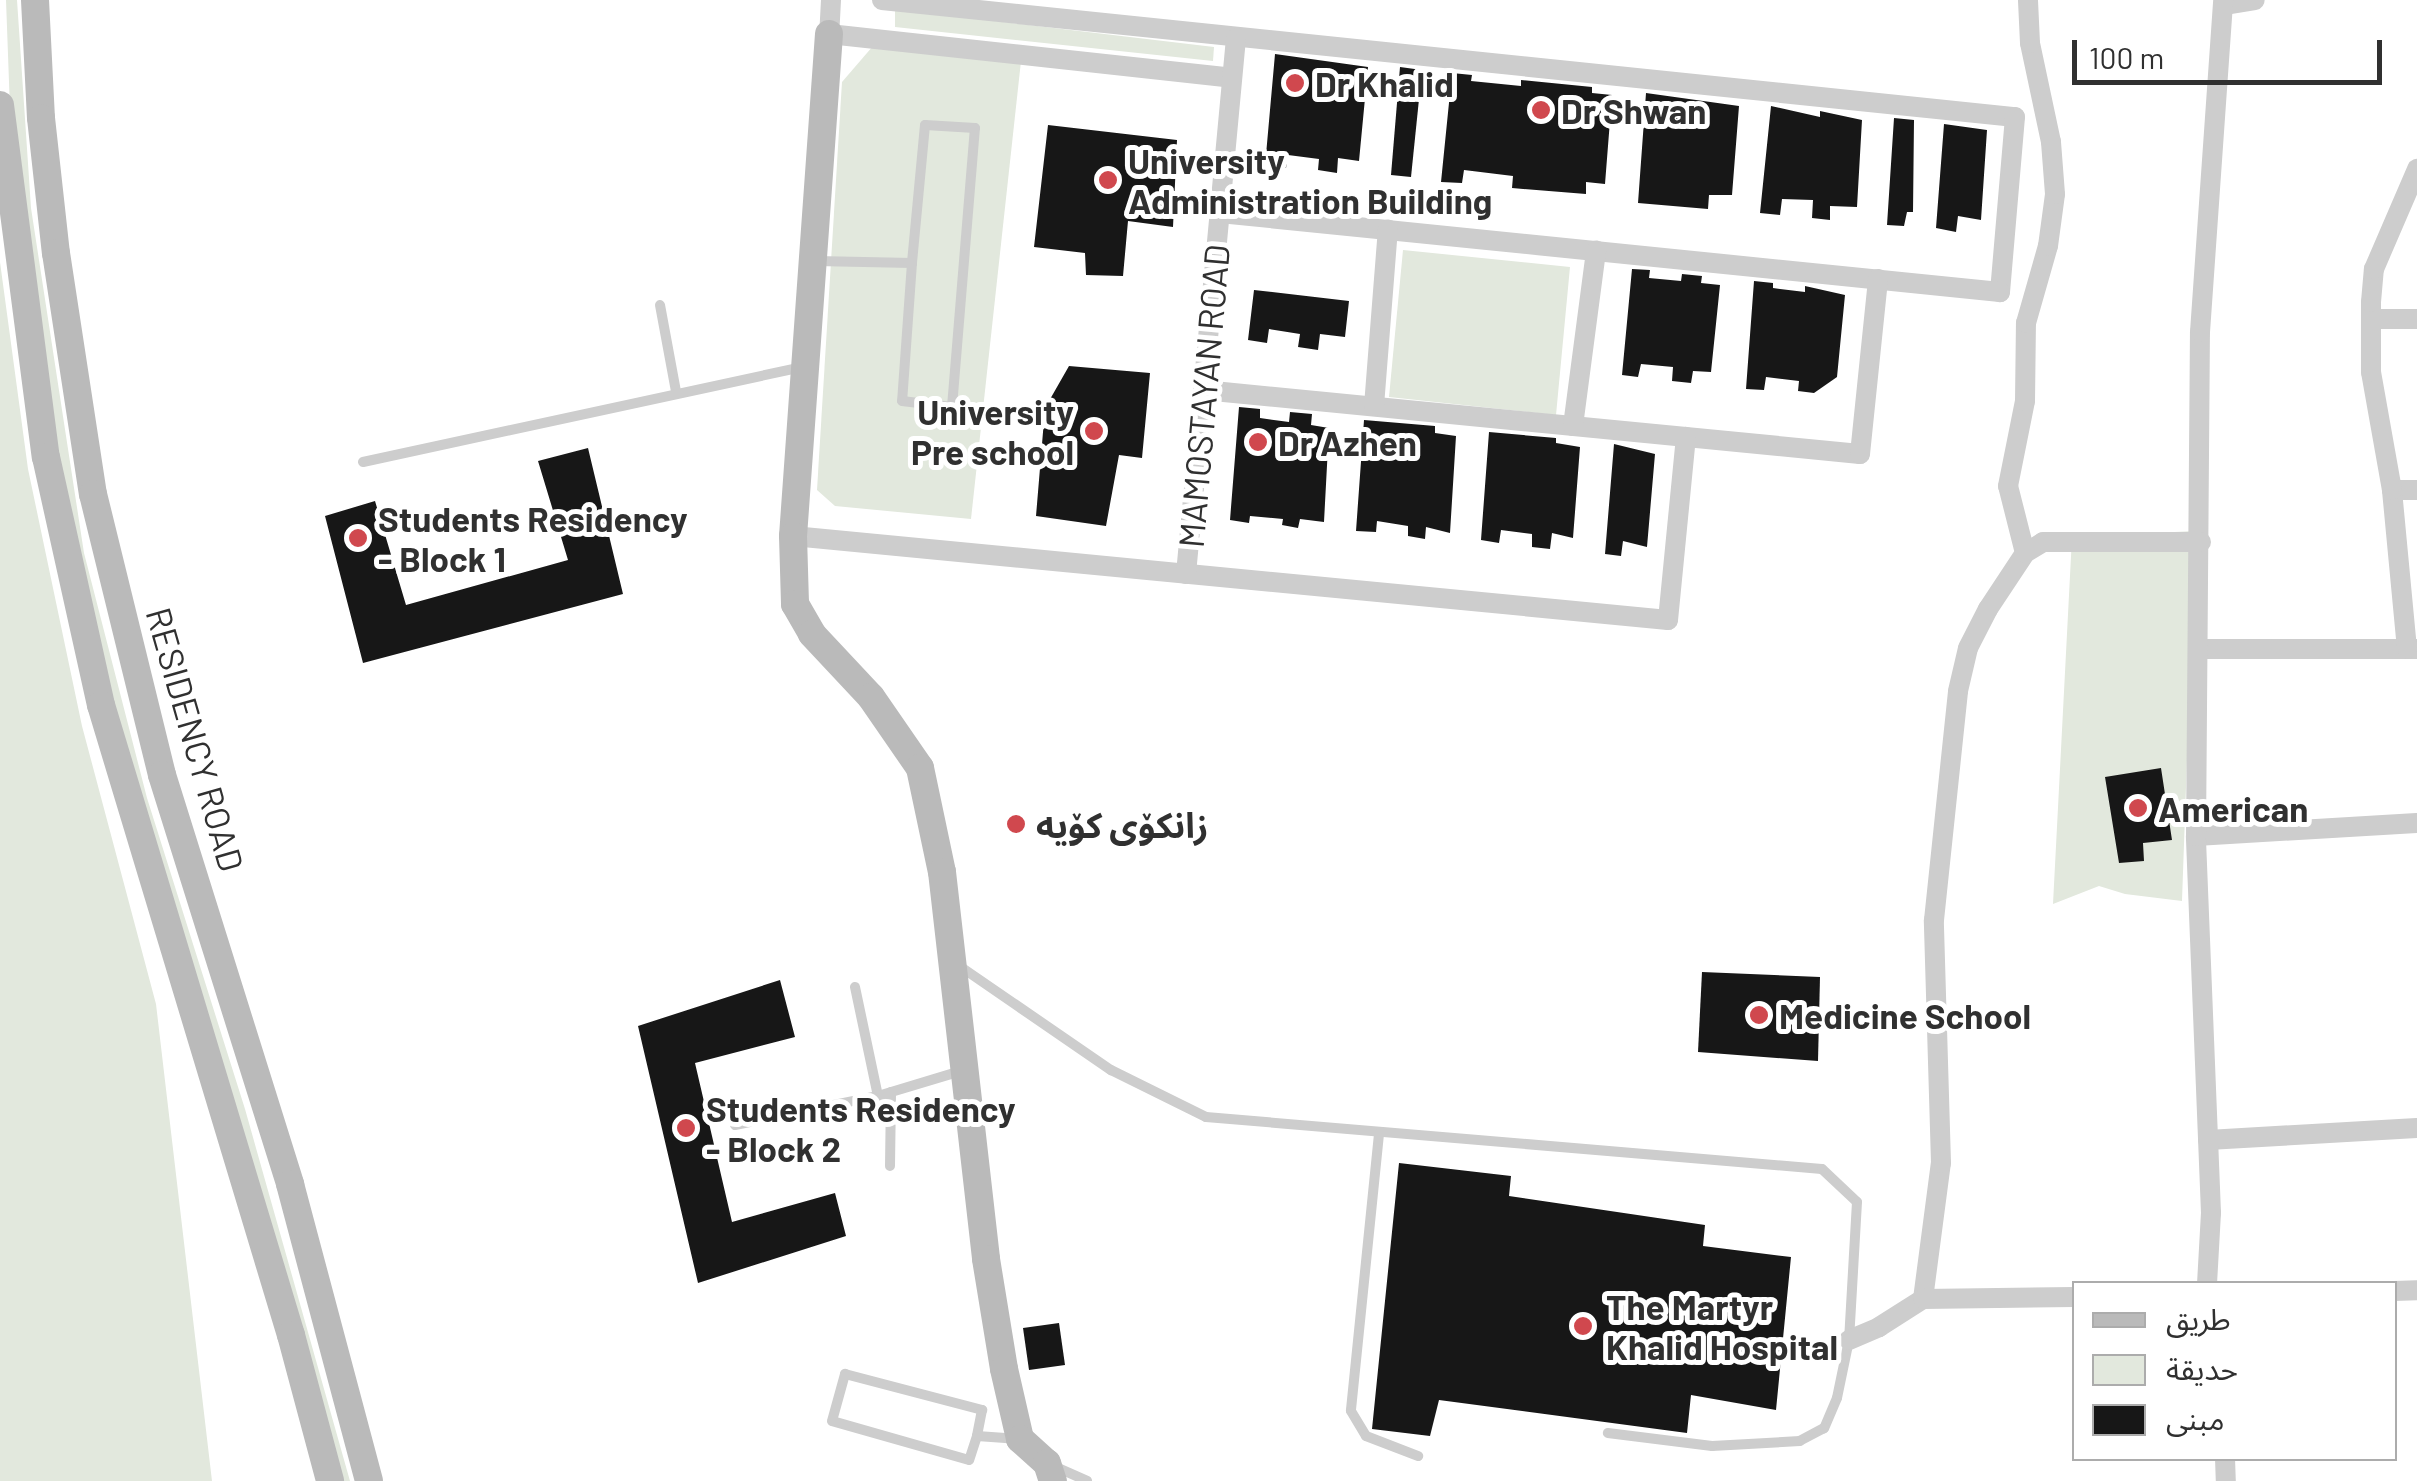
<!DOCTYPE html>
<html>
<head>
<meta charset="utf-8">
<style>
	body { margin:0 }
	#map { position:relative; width:2417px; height:1481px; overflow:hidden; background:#fff; font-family:Barlow,"Noto Sans Arabic",sans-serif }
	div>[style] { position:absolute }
	.green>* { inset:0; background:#e2e8dd }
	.building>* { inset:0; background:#171717 }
	.lane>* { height:10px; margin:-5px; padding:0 5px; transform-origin:5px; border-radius:5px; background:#cdcdcd }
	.street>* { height:20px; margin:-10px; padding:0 10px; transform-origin:10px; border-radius:10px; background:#cdcdcd }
	.secondary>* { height:28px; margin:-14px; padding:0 14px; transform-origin:14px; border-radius:14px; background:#bababa }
	.dots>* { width:28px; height:28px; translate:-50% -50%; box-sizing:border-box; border:5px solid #fff; border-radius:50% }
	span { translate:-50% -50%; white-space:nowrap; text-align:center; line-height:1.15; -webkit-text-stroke:10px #fff; paint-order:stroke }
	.poi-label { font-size:35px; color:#303030; font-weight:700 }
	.left { translate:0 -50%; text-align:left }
	.right { translate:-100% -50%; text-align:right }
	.street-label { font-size:35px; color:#303030 }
	.legend { position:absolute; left:2072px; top:1281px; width:325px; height:180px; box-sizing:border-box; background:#fff; border:2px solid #acacac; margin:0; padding:12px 18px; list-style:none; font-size:30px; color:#303030 }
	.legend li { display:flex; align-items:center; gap:20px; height:50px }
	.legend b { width:50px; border:2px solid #acacac }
	.scale { position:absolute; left:2072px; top:40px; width:310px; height:45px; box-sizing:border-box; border:5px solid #303030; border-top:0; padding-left:12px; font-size:30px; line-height:35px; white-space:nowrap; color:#303030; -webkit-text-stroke:8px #fff; paint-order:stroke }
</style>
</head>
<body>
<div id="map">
	<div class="green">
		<i style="clip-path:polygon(6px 0,17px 0,31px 208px,84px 553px,147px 798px,245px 1109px,350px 1481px,334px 1481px,128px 796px,54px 481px,11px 137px)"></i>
		<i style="clip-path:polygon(895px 9px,1214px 47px,1213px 61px,895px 27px)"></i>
		<i style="clip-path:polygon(873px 46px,1021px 61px,971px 519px,835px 506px,817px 490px,842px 82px)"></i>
		<i style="clip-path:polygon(1403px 250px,1570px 267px,1556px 415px,1389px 397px)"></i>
		<i style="clip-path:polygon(0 262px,28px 469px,82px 726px,156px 1004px,212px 1481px,0 1481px)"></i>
		<i style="clip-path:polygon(2195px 531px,2182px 901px,2125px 894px,2099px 886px,2053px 904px,2072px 537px)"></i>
	</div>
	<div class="building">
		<i style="clip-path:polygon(1275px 54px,1368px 67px,1359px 161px,1338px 158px,1337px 173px,1318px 170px,1319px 159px,1288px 155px,1286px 168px,1265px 166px)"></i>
		<i style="clip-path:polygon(1400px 67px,1422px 70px,1411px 177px,1391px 175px)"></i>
		<i style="clip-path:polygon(1452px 73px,1472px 75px,1471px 81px,1521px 86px,1521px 80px,1592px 87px,1592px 93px,1612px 95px,1605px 184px,1586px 182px,1586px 194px,1512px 188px,1513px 176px,1464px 170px,1462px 183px,1441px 182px)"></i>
		<i style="clip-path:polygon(1646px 93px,1739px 106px,1732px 195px,1709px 195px,1708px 209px,1638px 203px)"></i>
		<i style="clip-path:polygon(1771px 106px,1820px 117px,1820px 111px,1862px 120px,1857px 207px,1830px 206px,1830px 220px,1812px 218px,1813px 200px,1782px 199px,1780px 215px,1760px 213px)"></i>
		<i style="clip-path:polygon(1894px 118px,1914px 120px,1913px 212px,1907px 212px,1904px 226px,1887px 225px)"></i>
		<i style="clip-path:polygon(1944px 124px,1987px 130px,1981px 220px,1958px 216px,1956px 232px,1936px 228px)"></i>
		<i style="clip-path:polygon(1048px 125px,1177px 140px,1173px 227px,1128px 221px,1123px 276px,1086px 275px,1085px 253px,1034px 247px)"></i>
		<i style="clip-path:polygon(1632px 269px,1650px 270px,1649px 278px,1681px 281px,1682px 274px,1702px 276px,1701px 283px,1720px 285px,1711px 372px,1693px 371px,1691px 383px,1672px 381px,1673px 367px,1641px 364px,1638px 377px,1622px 375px)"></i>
		<i style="clip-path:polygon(1754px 281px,1773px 283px,1773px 288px,1805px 292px,1805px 286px,1845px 295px,1837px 377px,1814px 393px,1798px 391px,1799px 381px,1766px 377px,1764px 390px,1746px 389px)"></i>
		<i style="clip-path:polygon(1254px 290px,1349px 301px,1345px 337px,1320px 334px,1318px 350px,1298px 347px,1300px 334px,1269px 329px,1267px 343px,1248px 340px)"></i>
		<i style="clip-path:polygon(1069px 366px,1150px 373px,1142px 458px,1119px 455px,1106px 526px,1036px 516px,1045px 408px)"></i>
		<i style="clip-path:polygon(1239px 407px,1260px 409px,1260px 418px,1289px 422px,1290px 412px,1312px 414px,1311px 425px,1329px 428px,1324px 522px,1300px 519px,1298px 528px,1282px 525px,1283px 519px,1250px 516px,1249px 523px,1230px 520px)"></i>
		<i style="clip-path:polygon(1364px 420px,1435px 426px,1435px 433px,1456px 436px,1450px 533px,1426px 527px,1425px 539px,1408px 536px,1408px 526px,1377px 521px,1376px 532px,1356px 531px)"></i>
		<i style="clip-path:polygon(1489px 432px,1556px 438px,1556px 443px,1580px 447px,1573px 538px,1552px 533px,1550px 549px,1532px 547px,1532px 534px,1501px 530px,1499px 543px,1481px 540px)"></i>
		<i style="clip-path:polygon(1614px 444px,1655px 454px,1647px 547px,1623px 541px,1621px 556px,1605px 554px)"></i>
		<i style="clip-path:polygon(588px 448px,623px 594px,363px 663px,325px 516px,375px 501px,406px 605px,568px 560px,538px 461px)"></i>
		<i style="clip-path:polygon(2161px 768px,2172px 840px,2143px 843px,2144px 861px,2119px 863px,2105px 777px)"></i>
		<i style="clip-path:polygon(1702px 972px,1820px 977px,1818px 1061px,1698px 1052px)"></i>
		<i style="clip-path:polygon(780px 980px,795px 1037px,695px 1063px,732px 1222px,835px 1193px,846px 1236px,698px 1283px,638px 1026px)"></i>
		<i style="clip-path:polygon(1399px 1163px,1511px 1176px,1509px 1196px,1705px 1225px,1703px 1246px,1791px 1257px,1776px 1410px,1691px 1395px,1687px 1433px,1439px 1400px,1430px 1436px,1372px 1429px)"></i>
		<i style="clip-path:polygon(1059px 1323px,1065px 1365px,1029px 1370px,1023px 1328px)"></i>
	</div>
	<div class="lane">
		<i style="left:816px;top:261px;width:96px;rotate:1.2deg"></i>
		<i style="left:912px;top:263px;width:138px;rotate:94.1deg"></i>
		<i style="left:902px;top:401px;width:50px;rotate:6.8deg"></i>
		<i style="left:952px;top:407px;width:280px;rotate:-85.3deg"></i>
		<i style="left:975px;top:128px;width:50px;rotate:-176.6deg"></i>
		<i style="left:925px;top:125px;width:139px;rotate:95.4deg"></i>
		<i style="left:660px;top:305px;width:87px;rotate:79.5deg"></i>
		<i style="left:363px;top:462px;width:449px;rotate:-12.2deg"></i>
		<i style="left:958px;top:965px;width:186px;rotate:34.5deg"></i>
		<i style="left:1111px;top:1070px;width:106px;rotate:26.3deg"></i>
		<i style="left:1206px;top:1117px;width:618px;rotate:4.83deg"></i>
		<i style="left:1822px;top:1169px;width:48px;rotate:43.3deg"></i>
		<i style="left:1857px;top:1202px;width:138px;rotate:93.3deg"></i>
		<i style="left:1849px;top:1340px;width:59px;rotate:101.7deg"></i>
		<i style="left:1837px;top:1398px;width:33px;rotate:113deg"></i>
		<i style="left:1824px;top:1428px;width:27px;rotate:152deg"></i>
		<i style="left:1800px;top:1441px;width:88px;rotate:176.7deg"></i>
		<i style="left:1712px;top:1446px;width:105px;rotate:-172.9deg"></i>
		<i style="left:855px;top:987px;width:111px;rotate:78.1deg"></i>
		<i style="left:735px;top:1125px;width:146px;rotate:-11.5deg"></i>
		<i style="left:878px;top:1096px;width:87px;rotate:-16.8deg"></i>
		<i style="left:1379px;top:1134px;width:278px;rotate:95.8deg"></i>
		<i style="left:1351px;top:1411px;width:29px;rotate:59deg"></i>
		<i style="left:1366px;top:1436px;width:56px;rotate:21deg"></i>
		<i style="left:890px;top:1166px;width:74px;rotate:-89.2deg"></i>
		<i style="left:977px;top:1436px;width:25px;rotate:108deg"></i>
		<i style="left:969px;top:1460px;width:142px;rotate:-164.1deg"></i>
		<i style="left:832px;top:1421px;width:49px;rotate:-74.5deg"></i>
		<i style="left:845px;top:1374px;width:142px;rotate:14.7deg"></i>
		<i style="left:982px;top:1410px;width:26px;rotate:101deg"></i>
		<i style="left:977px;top:1436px;width:39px;rotate:4deg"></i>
		<i style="left:1056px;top:1467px;width:34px;rotate:24deg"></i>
	</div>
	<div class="street">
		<i style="left:831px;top:0;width:34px;rotate:93deg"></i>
		<i style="left:829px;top:34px;width:405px;rotate:6.2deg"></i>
		<i style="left:882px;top:0;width:1139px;rotate:5.9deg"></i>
		<i style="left:2015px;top:117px;width:176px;rotate:94.9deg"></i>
		<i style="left:2000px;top:292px;width:784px;rotate:-174.22deg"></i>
		<i style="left:2224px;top:5px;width:31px;rotate:-9deg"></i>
		<i style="left:2371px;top:319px;width:46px"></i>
		<i style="left:1203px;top:390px;width:660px;rotate:5.56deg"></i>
		<i style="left:1860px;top:454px;width:176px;rotate:-84.1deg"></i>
		<i style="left:1374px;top:406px;width:177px;rotate:-85.5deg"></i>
		<i style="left:1573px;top:426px;width:177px;rotate:-82.5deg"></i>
		<i style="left:2392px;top:490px;width:25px"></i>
		<i style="left:793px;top:536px;width:879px;rotate:5.48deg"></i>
		<i style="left:1668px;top:620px;width:184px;rotate:-84.4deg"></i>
		<i style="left:2025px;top:553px;width:69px;rotate:-104.2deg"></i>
		<i style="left:2008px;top:486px;width:87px;rotate:-78.7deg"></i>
		<i style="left:2025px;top:401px;width:78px;rotate:-89.3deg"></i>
		<i style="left:2026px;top:323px;width:80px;rotate:-74.1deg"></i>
		<i style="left:2048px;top:246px;width:52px;rotate:-82.3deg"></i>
		<i style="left:2055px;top:194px;width:52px;rotate:-94.4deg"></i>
		<i style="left:2051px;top:142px;width:101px;rotate:-102deg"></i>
		<i style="left:2030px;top:43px;width:43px;rotate:-92.7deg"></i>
		<i style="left:1186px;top:574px;width:538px;rotate:-84.67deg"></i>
		<i style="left:2199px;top:649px;width:218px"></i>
		<i style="left:2407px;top:649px;width:160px;rotate:-95.4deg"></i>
		<i style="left:2392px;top:490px;width:120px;rotate:-100.1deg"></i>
		<i style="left:2371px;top:372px;width:70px;rotate:-90deg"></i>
		<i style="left:2371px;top:302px;width:33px;rotate:-85deg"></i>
		<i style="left:2374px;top:269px;width:109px;rotate:-66.7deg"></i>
		<i style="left:2196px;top:836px;width:221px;rotate:-3.4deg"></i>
		<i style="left:2208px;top:1140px;width:209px;rotate:-3.3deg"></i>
		<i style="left:2207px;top:1284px;width:71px;rotate:-86.8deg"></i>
		<i style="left:2211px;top:1213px;width:377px;rotate:-92.3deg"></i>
		<i style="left:2196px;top:836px;width:504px;rotate:-89.55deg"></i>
		<i style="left:2200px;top:332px;width:333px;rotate:-86deg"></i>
		<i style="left:2394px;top:1291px;width:23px;rotate:-2deg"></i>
		<i style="left:1923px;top:1299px;width:137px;rotate:-82.5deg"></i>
		<i style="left:1941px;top:1163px;width:243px;rotate:-91.7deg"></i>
		<i style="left:1934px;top:920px;width:230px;rotate:-84deg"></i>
		<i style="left:1958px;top:691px;width:44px;rotate:-76.9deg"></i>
		<i style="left:1968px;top:648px;width:44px;rotate:-62.9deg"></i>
		<i style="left:1988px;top:609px;width:67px;rotate:-56.5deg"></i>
		<i style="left:2025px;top:553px;width:21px;rotate:-31deg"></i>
		<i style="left:2043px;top:542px;width:158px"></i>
		<i style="left:1849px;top:1340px;width:33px;rotate:-23deg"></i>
		<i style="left:1879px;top:1327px;width:52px;rotate:-32.5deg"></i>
		<i style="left:1923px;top:1299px;width:151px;rotate:-0.8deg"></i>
		<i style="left:2225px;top:1458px;width:23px;rotate:88deg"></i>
	</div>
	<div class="secondary">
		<i style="left:35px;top:0;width:118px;rotate:87.1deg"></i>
		<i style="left:41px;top:118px;width:136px;rotate:83.7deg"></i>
		<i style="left:56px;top:253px;width:244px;rotate:81.3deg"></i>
		<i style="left:93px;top:494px;width:289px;rotate:76.2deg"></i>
		<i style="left:162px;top:775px;width:429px;rotate:72.6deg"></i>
		<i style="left:290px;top:1184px;width:307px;rotate:75.1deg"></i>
		<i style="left:829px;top:34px;width:503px;rotate:94.1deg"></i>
		<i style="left:793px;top:536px;width:68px;rotate:88.3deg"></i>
		<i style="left:795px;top:604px;width:34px;rotate:60deg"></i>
		<i style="left:812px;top:634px;width:86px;rotate:46.9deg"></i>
		<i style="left:871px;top:697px;width:86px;rotate:55.4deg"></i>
		<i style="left:920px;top:768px;width:106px;rotate:78.1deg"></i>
		<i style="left:942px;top:872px;width:389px;rotate:83.5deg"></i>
		<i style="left:986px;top:1259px;width:111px;rotate:80.7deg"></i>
		<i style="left:1004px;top:1369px;width:72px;rotate:77.1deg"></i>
		<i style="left:1020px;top:1439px;width:36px;rotate:42deg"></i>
		<i style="left:1047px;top:1463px;width:19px;rotate:72deg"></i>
		<i style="left:0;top:105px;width:355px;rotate:82.6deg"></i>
		<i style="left:46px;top:457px;width:254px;rotate:77.5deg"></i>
		<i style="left:101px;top:705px;width:658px;rotate:73.22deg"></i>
		<i style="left:291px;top:1335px;width:151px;rotate:75deg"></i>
	</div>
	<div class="dots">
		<i style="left:1295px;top:83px;background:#d0484e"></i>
		<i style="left:1541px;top:110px;background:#d0484e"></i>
		<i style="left:1108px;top:180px;background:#d0484e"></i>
		<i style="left:1094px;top:431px;background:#d0484e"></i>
		<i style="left:1258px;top:442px;background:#d0484e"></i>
		<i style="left:358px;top:538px;background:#d0484e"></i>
		<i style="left:2138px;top:808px;background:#d0484e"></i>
		<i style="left:1016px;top:824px;background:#d0484e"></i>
		<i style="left:1759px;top:1015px;background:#d0484e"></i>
		<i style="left:686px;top:1128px;background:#d0484e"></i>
		<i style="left:1583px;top:1326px;background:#d0484e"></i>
	</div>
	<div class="poi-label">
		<span class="left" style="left:1315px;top:83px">Dr Khalid</span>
		<span class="left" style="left:1561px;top:110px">Dr Shwan</span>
		<span class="left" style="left:1128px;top:180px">University<br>Administration Building</span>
		<span class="right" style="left:1074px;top:431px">University<br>Pre school</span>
		<span class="left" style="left:1278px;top:442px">Dr Azhen</span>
		<span class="left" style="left:378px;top:538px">Students Residency<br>- Block 1</span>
		<span class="left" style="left:2158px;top:808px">American</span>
		<span class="left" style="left:1036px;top:824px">زانکۆی کۆیە</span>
		<span class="left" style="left:1779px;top:1015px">Medicine School</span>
		<span class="left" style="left:706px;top:1128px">Students Residency<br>- Block 2</span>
		<span class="left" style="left:1606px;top:1326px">The Martyr<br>Khalid Hospital</span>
	</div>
	<div class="street-label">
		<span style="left:1203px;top:396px;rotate:-85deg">MAMOSTAYAN ROAD</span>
		<span style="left:196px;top:739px;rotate:74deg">RESIDENCY ROAD</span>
	</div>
	<ul class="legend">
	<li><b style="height:12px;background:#bababa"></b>طريق</li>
	<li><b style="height:28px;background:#e2e8dd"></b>حديقة</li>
	<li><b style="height:28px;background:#171717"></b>مبنى</li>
	</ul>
	<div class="scale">100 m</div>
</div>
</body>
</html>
